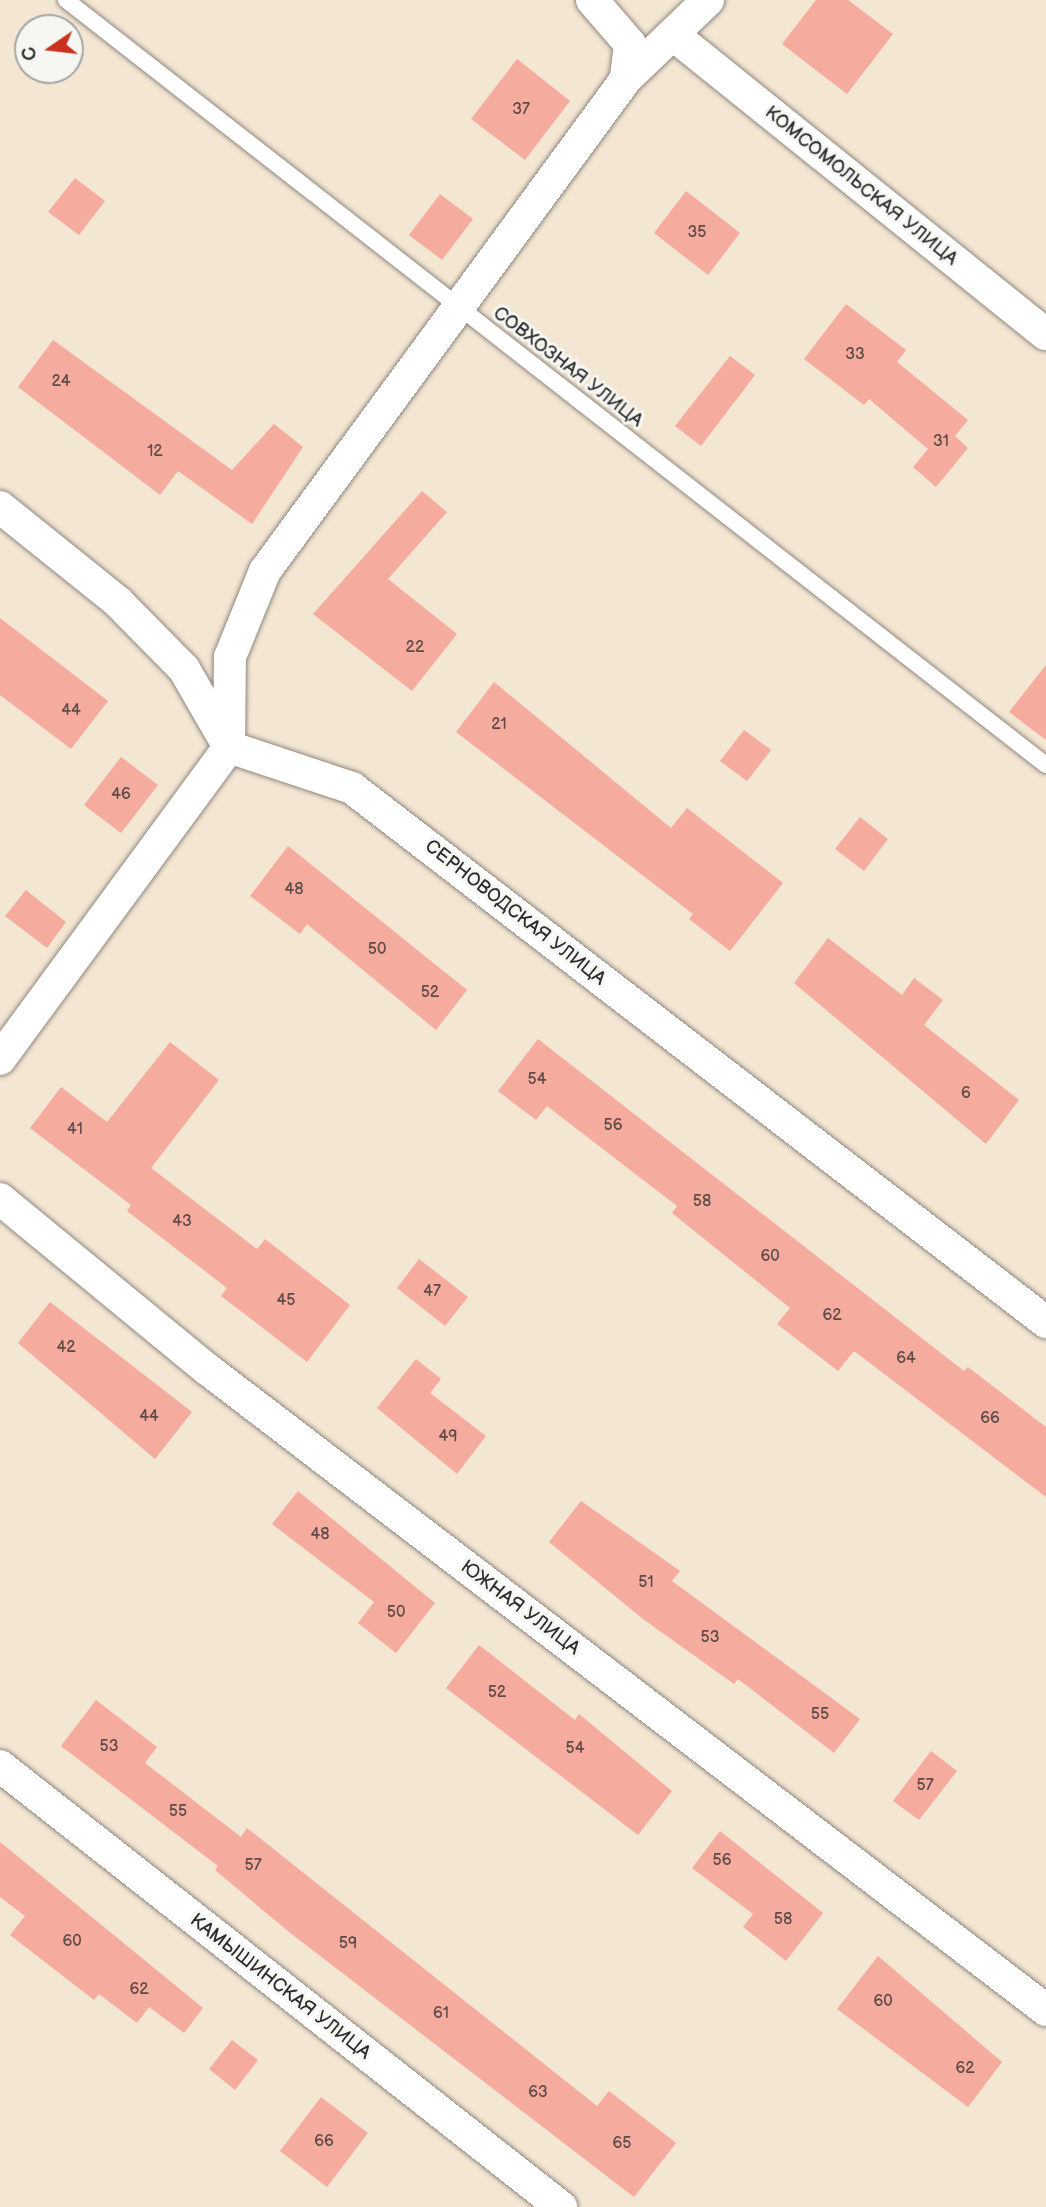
<!DOCTYPE html>
<html>
<head>
<meta charset="utf-8">
<style>
	body { margin:0 }
	#map { position:relative; width:1046px; height:2207px; overflow:hidden; background:#f3e6d3; font-family:"Balsamiq Sans",sans-serif }
	div>[style] { position:absolute }
	.building>* { inset:0; background:#f5ab9e }
	.roads { filter:drop-shadow(0 0 2px #8f887f) drop-shadow(0 0 2px #8f887f) }
	.service>* { height:16px; margin:-8px; padding:0 8px; transform-origin:8px; border-radius:8px; background:#fff }
	.minor>* { height:32px; margin:-16px; padding:0 16px; transform-origin:16px; border-radius:16px; background:#fff }
	span { translate:-50% -50%; white-space:nowrap; text-align:center; line-height:1.15; -webkit-text-stroke:6px #f6f6f2; paint-order:stroke }
	.number-label { font-size:16px; color:#5e4b48 }
	.number-label span { -webkit-text-stroke-width:0 }
	.street-label { font-size:19px; color:#2b2b2b }
	.north { position:absolute; left:14px; top:14px; width:70px; height:70px; box-sizing:border-box; background:#f6f6f2; border:2px solid #a5a5a2; border-radius:50%; rotate:256deg; font-size:19px; font-weight:700; line-height:28px; text-align:center; color:#2b2b2b }
	.north::after { content:''; display:block; margin:auto; width:24px; height:32px; background:#c8321e; clip-path:polygon(50% 0,100% 100%,50% 72%,0 100%) }
</style>
</head>
<body>
<div id="map">
	<div class="building">
		<i style="clip-path:polygon(816px 0,848px 0,893px 34px,847px 94px,782px 44px)"></i>
		<i style="clip-path:polygon(517px 59px,570px 101px,525px 160px,471px 119px)"></i>
		<i style="clip-path:polygon(75px 178px,105px 201px,79px 235px,48px 212px)"></i>
		<i style="clip-path:polygon(686px 191px,740px 233px,708px 275px,654px 233px)"></i>
		<i style="clip-path:polygon(440px 194px,473px 219px,442px 260px,409px 235px)"></i>
		<i style="clip-path:polygon(846px 304px,906px 350px,897px 362px,968px 420px,955px 436px,968px 448px,936px 487px,913px 467px,928px 449px,869px 399px,864px 405px,804px 359px)"></i>
		<i style="clip-path:polygon(53px 340px,232px 470px,274px 424px,303px 447px,252px 524px,178px 471px,160px 495px,18px 387px)"></i>
		<i style="clip-path:polygon(730px 356px,755px 375px,701px 446px,675px 426px)"></i>
		<i style="clip-path:polygon(422px 491px,447px 512px,388px 579px,457px 634px,412px 691px,313px 614px)"></i>
		<i style="clip-path:polygon(0 618px,108px 701px,71px 749px,0 695px)"></i>
		<i style="clip-path:polygon(1046px 665px,1046px 740px,1009px 712px)"></i>
		<i style="clip-path:polygon(494px 682px,671px 828px,687px 808px,783px 883px,730px 951px,689px 919px,693px 914px,456px 732px)"></i>
		<i style="clip-path:polygon(744px 730px,771px 750px,747px 781px,720px 761px)"></i>
		<i style="clip-path:polygon(121px 757px,158px 785px,121px 833px,84px 805px)"></i>
		<i style="clip-path:polygon(860px 817px,888px 839px,864px 871px,835px 849px)"></i>
		<i style="clip-path:polygon(288px 846px,467px 990px,436px 1030px,307px 924px,300px 934px,250px 896px)"></i>
		<i style="clip-path:polygon(26px 890px,66px 922px,47px 948px,5px 916px)"></i>
		<i style="clip-path:polygon(828px 938px,902px 995px,914px 978px,943px 1000px,924px 1025px,1019px 1100px,986px 1144px,794px 983px)"></i>
		<i style="clip-path:polygon(538px 1039px,964px 1371px,968px 1367px,1046px 1427px,1046px 1497px,854px 1351px,838px 1371px,777px 1324px,790px 1308px,672px 1213px,677px 1206px,547px 1106px,536px 1120px,498px 1091px)"></i>
		<i style="clip-path:polygon(170px 1042px,219px 1080px,151px 1168px,257px 1249px,265px 1239px,350px 1305px,307px 1362px,221px 1296px,227px 1288px,127px 1211px,131px 1205px,30px 1128px,61px 1087px,107px 1122px)"></i>
		<i style="clip-path:polygon(419px 1259px,468px 1297px,445px 1326px,397px 1288px)"></i>
		<i style="clip-path:polygon(50px 1302px,192px 1412px,155px 1459px,18px 1343px)"></i>
		<i style="clip-path:polygon(416px 1359px,441px 1379px,430px 1393px,486px 1436px,457px 1474px,377px 1408px)"></i>
		<i style="clip-path:polygon(298px 1491px,435px 1603px,396px 1653px,358px 1623px,374px 1602px,272px 1524px)"></i>
		<i style="clip-path:polygon(581px 1501px,680px 1571px,672px 1581px,860px 1719px,834px 1753px,738px 1679px,734px 1684px,643px 1619px,549px 1542px)"></i>
		<i style="clip-path:polygon(479px 1645px,575px 1720px,579px 1714px,672px 1791px,638px 1835px,446px 1688px)"></i>
		<i style="clip-path:polygon(96px 1700px,157px 1747px,145px 1763px,241px 1837px,247px 1828px,597px 2106px,609px 2091px,676px 2143px,634px 2197px,289px 1932px,215px 1870px,218px 1866px,61px 1746px)"></i>
		<i style="clip-path:polygon(931px 1751px,957px 1771px,919px 1820px,893px 1801px)"></i>
		<i style="clip-path:polygon(720px 1831px,823px 1913px,786px 1961px,743px 1927px,753px 1914px,692px 1868px)"></i>
		<i style="clip-path:polygon(0 1842px,203px 2008px,184px 2033px,149px 2007px,137px 2023px,99px 1994px,94px 2000px,10px 1935px,25px 1916px,0 1897px)"></i>
		<i style="clip-path:polygon(878px 1956px,1002px 2062px,968px 2107px,837px 2009px)"></i>
		<i style="clip-path:polygon(232px 2040px,258px 2060px,235px 2090px,209px 2069px)"></i>
		<i style="clip-path:polygon(321px 2097px,368px 2133px,327px 2187px,280px 2151px)"></i>
	</div>
	<div class="roads">
		<div class="service">
			<i style="left:66px;top:0;width:1243px;rotate:37.98deg"></i>
		</div>
		<div class="minor">
			<i style="left:592px;top:0;width:58px;rotate:49.2deg"></i>
			<i style="left:630px;top:44px;width:35px;rotate:97deg"></i>
			<i style="left:676px;top:37px;width:474px;rotate:38.8deg"></i>
			<i style="left:0;top:507px;width:151px;rotate:38.8deg"></i>
			<i style="left:118px;top:602px;width:94px;rotate:45.4deg"></i>
			<i style="left:184px;top:669px;width:90px;rotate:60deg"></i>
			<i style="left:229px;top:747px;width:130px;rotate:18.4deg"></i>
			<i style="left:352px;top:788px;width:876px;rotate:37.58deg"></i>
			<i style="left:0;top:1059px;width:387px;rotate:-53.7deg"></i>
			<i style="left:229px;top:747px;width:90px;rotate:-89.4deg"></i>
			<i style="left:230px;top:657px;width:93px;rotate:-67.9deg"></i>
			<i style="left:265px;top:571px;width:610px;rotate:-53.73deg"></i>
			<i style="left:626px;top:79px;width:114px;rotate:-43.9deg"></i>
			<i style="left:0;top:1199px;width:268px;rotate:39.4deg"></i>
			<i style="left:207px;top:1369px;width:1056px;rotate:37.38deg"></i>
			<i style="left:0;top:1766px;width:714px;rotate:38.17deg"></i>
		</div>
	</div>
	<div class="number-label">
		<span style="left:521px;top:110px">37</span>
		<span style="left:697px;top:233px">35</span>
		<span style="left:855px;top:355px">33</span>
		<span style="left:61px;top:382px">24</span>
		<span style="left:941px;top:442px">31</span>
		<span style="left:155px;top:452px">12</span>
		<span style="left:415px;top:648px">22</span>
		<span style="left:71px;top:711px">44</span>
		<span style="left:499px;top:725px">21</span>
		<span style="left:121px;top:795px">46</span>
		<span style="left:294px;top:890px">48</span>
		<span style="left:377px;top:950px">50</span>
		<span style="left:430px;top:993px">52</span>
		<span style="left:537px;top:1080px">54</span>
		<span style="left:966px;top:1094px">6</span>
		<span style="left:613px;top:1126px">56</span>
		<span style="left:75px;top:1130px">41</span>
		<span style="left:702px;top:1202px">58</span>
		<span style="left:182px;top:1222px">43</span>
		<span style="left:770px;top:1257px">60</span>
		<span style="left:432px;top:1292px">47</span>
		<span style="left:286px;top:1301px">45</span>
		<span style="left:832px;top:1316px">62</span>
		<span style="left:66px;top:1348px">42</span>
		<span style="left:906px;top:1359px">64</span>
		<span style="left:149px;top:1417px">44</span>
		<span style="left:990px;top:1419px">66</span>
		<span style="left:448px;top:1437px">49</span>
		<span style="left:320px;top:1535px">48</span>
		<span style="left:646px;top:1583px">51</span>
		<span style="left:396px;top:1613px">50</span>
		<span style="left:710px;top:1638px">53</span>
		<span style="left:497px;top:1693px">52</span>
		<span style="left:820px;top:1715px">55</span>
		<span style="left:109px;top:1747px">53</span>
		<span style="left:575px;top:1749px">54</span>
		<span style="left:925px;top:1786px">57</span>
		<span style="left:178px;top:1812px">55</span>
		<span style="left:722px;top:1861px">56</span>
		<span style="left:253px;top:1866px">57</span>
		<span style="left:783px;top:1920px">58</span>
		<span style="left:72px;top:1942px">60</span>
		<span style="left:348px;top:1944px">59</span>
		<span style="left:139px;top:1990px">62</span>
		<span style="left:883px;top:2002px">60</span>
		<span style="left:441px;top:2014px">61</span>
		<span style="left:965px;top:2069px">62</span>
		<span style="left:538px;top:2093px">63</span>
		<span style="left:324px;top:2142px">66</span>
		<span style="left:622px;top:2144px">65</span>
	</div>
	<div class="street-label">
		<span style="left:861px;top:186px;rotate:39deg">КОМСОМОЛЬСКАЯ УЛИЦА</span>
		<span style="left:568px;top:367px;rotate:38deg">СОВХОЗНАЯ УЛИЦА</span>
		<span style="left:515px;top:913px;rotate:38deg">СЕРНОВОДСКАЯ УЛИЦА</span>
		<span style="left:520px;top:1608px;rotate:37deg">ЮЖНАЯ УЛИЦА</span>
		<span style="left:280px;top:1987px;rotate:38deg">КАМЫШИНСКАЯ УЛИЦА</span>
	</div>
	<div class="north">С</div>
</div>
</body>
</html>
